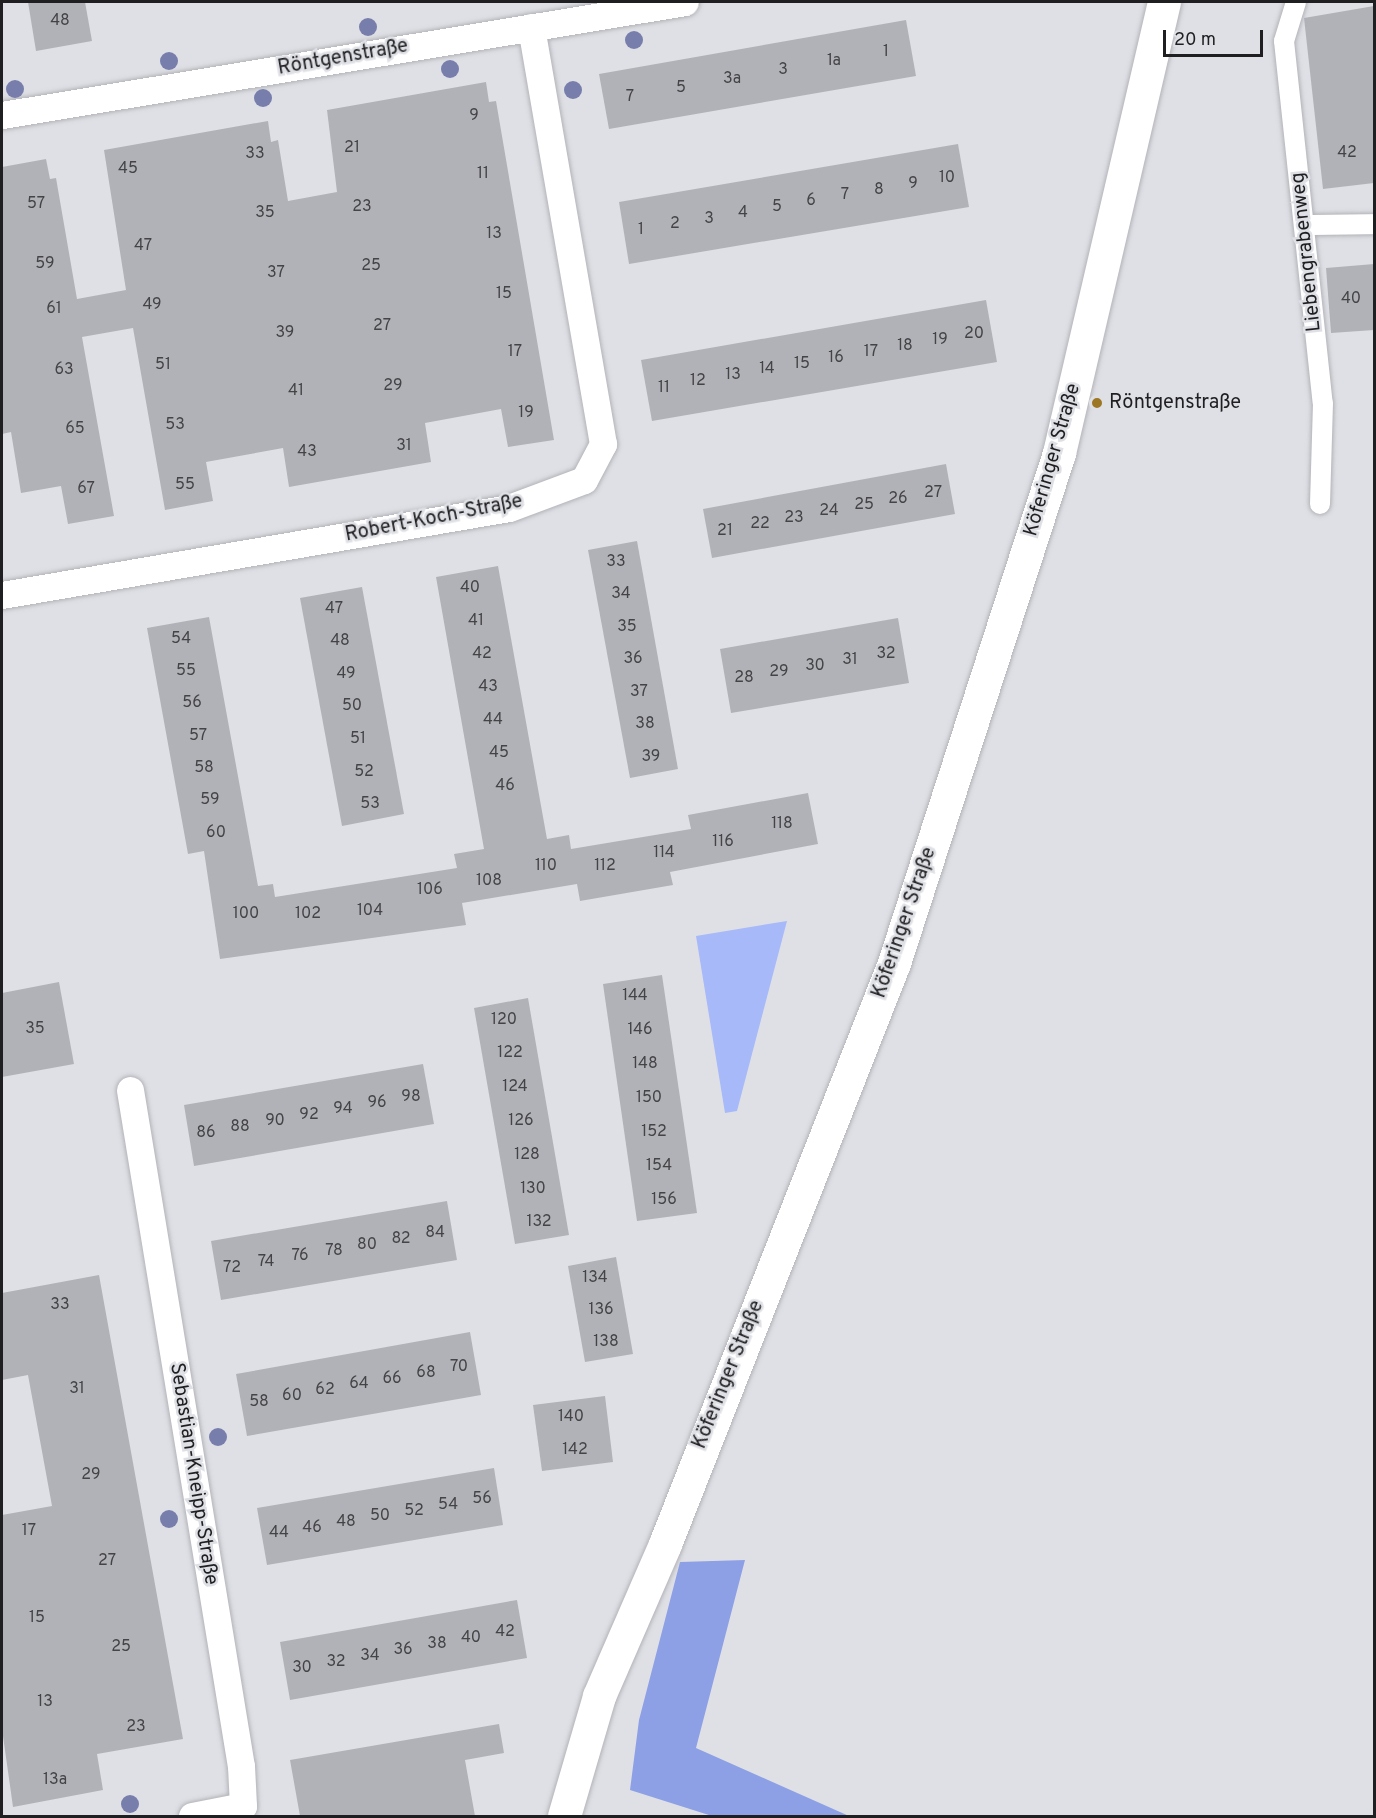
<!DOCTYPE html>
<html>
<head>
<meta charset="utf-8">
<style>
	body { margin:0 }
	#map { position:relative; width:1376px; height:1818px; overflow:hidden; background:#dfe0e5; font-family:Overpass,sans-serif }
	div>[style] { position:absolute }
	.green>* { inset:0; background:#a7b9f9 }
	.forest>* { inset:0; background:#8da0e6 }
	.building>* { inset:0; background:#b1b2b7 }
	.roads { filter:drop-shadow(0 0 2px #b2b3b8) drop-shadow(0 0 2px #b2b3b8) }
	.pedestrian>* { height:20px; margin:-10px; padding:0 10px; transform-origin:10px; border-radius:10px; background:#fff }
	.minor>* { height:27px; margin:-13.5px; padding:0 13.5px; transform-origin:13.5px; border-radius:13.5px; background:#fff }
	.tertiary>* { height:33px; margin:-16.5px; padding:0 16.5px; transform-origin:16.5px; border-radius:16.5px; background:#fff }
	.trees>* { width:18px; height:18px; margin:-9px; border-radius:50%; background:#787eac }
	.dots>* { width:16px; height:16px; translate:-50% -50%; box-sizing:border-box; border:3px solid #dfe0e5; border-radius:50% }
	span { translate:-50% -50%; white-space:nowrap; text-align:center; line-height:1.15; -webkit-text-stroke:5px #dfe0e5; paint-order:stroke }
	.number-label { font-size:16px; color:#444446 }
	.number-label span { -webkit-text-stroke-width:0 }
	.street-label { font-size:20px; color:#1f1f21 }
	.poi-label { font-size:20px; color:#1f1f21 }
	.left { translate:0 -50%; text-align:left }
	.frame { position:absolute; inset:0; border:3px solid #1f1f21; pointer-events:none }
	.scale { position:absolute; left:1163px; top:30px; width:100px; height:27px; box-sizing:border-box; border:3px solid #1f1f21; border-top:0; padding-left:8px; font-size:18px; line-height:21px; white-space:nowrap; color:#1f1f21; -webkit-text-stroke:4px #dfe0e5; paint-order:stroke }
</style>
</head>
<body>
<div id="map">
	<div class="green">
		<i style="clip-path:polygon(787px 921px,737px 1111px,725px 1113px,696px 936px)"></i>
	</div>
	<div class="forest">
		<i style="clip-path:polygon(745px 1560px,696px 1748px,849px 1816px,712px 1816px,630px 1790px,639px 1720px,680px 1562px)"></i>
	</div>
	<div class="building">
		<i style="clip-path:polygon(28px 2px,85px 2px,92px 41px,36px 51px)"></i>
		<i style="clip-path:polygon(1374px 6px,1374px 183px,1323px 189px,1304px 18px)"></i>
		<i style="clip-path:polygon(906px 20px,916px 76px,609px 129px,599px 74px)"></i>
		<i style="clip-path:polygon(486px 82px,489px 102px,496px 101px,554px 440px,508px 447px,501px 409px,425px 423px,431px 462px,289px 487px,283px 448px,206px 462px,213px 501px,165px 510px,133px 328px,82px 337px,114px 516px,68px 524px,61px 486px,21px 493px,11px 432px,2px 434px,2px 167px,46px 159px,50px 179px,56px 178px,77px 299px,126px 290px,104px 150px,268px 121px,271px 142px,278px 140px,288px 201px,337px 192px,327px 110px)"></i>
		<i style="clip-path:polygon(958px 144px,969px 207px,629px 264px,619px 202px)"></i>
		<i style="clip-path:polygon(1374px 264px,1374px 330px,1331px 333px,1326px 268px)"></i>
		<i style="clip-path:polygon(986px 300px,997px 362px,652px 421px,641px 360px)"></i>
		<i style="clip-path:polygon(946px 464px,955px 514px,712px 558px,703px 509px)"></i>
		<i style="clip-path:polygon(637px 541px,678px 769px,630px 778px,588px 550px)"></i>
		<i style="clip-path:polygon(498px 566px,547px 839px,569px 835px,571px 849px,691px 829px,688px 815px,808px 793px,818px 844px,670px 872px,673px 885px,580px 901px,577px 884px,462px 903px,466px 925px,220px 959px,204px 851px,188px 854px,147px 628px,209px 617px,258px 886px,273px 884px,275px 897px,457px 868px,454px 854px,484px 849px,436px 577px)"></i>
		<i style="clip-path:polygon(362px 587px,404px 814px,342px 826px,300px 598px)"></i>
		<i style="clip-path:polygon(898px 618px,909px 683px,731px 713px,720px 649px)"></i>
		<i style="clip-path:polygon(662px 975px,697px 1213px,637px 1221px,603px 984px)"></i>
		<i style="clip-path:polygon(59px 982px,74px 1064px,2px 1077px,2px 993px)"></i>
		<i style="clip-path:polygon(528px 998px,569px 1235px,515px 1244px,474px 1008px)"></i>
		<i style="clip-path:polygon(423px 1064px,434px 1124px,194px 1166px,184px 1105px)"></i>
		<i style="clip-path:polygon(447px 1201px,457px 1260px,221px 1300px,211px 1241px)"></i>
		<i style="clip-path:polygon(616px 1257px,633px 1354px,585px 1362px,568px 1266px)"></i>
		<i style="clip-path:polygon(99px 1275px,183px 1739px,97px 1754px,103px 1790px,13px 1807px,2px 1729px,2px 1515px,52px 1506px,28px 1375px,2px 1380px,2px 1293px)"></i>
		<i style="clip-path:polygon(470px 1332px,481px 1395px,247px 1436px,236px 1374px)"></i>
		<i style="clip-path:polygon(605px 1396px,613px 1462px,542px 1471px,533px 1405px)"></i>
		<i style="clip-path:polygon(494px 1468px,503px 1525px,267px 1565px,257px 1508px)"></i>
		<i style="clip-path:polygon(517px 1600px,527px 1658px,290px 1700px,280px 1642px)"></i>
		<i style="clip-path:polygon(499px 1724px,504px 1753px,465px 1760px,475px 1816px,300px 1816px,290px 1760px)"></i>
	</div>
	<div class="roads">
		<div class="pedestrian">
			<i style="left:1296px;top:2px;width:41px;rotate:107.1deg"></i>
			<i style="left:1284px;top:41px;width:364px;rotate:83.9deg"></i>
			<i style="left:1323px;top:403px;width:101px;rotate:91.7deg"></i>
			<i style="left:1304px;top:225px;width:70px;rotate:-0.8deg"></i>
		</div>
		<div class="minor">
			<i style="left:2px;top:115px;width:692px;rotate:-9.39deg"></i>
			<i style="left:2px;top:595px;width:514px;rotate:-9.74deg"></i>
			<i style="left:509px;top:508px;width:80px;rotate:-20.5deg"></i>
			<i style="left:584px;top:480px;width:41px;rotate:-62.2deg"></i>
			<i style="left:603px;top:444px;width:423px;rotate:-99.8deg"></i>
			<i style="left:130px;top:1090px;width:685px;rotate:80.68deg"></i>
			<i style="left:241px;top:1766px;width:40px;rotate:87.1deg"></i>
			<i style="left:243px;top:1806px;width:52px;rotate:168.9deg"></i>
		</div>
		<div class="tertiary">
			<i style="left:564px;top:1816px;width:125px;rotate:-73.7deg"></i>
			<i style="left:599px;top:1696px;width:166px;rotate:-66.5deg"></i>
			<i style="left:665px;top:1544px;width:625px;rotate:-68.49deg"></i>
			<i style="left:894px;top:963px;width:536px;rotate:-72.07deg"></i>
			<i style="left:1059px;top:453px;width:463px;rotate:-76.9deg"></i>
		</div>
	</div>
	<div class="trees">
		<i style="left:368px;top:27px"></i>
		<i style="left:634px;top:40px"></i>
		<i style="left:169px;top:61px"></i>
		<i style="left:450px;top:69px"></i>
		<i style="left:15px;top:89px"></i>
		<i style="left:573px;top:90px"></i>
		<i style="left:263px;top:98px"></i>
		<i style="left:218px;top:1437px"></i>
		<i style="left:169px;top:1519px"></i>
		<i style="left:130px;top:1804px"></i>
	</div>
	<div class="dots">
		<i style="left:1097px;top:403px;background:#9d7623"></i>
	</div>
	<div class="number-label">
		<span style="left:60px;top:21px">48</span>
		<span style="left:886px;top:52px">1</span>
		<span style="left:834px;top:61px">1a</span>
		<span style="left:783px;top:70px">3</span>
		<span style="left:732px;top:79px">3a</span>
		<span style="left:681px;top:88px">5</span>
		<span style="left:630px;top:97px">7</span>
		<span style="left:474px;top:116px">9</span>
		<span style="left:352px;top:148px">21</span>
		<span style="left:1347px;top:153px">42</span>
		<span style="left:255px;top:154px">33</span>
		<span style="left:128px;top:169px">45</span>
		<span style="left:483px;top:174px">11</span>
		<span style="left:947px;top:178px">10</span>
		<span style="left:913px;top:184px">9</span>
		<span style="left:879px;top:190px">8</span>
		<span style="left:845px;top:195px">7</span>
		<span style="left:811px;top:201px">6</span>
		<span style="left:36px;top:204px">57</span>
		<span style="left:362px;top:207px">23</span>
		<span style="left:777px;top:207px">5</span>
		<span style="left:265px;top:213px">35</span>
		<span style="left:743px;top:213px">4</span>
		<span style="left:709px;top:219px">3</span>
		<span style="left:675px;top:224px">2</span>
		<span style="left:641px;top:230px">1</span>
		<span style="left:494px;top:234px">13</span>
		<span style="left:143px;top:246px">47</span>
		<span style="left:45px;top:264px">59</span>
		<span style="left:371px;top:266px">25</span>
		<span style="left:276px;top:273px">37</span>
		<span style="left:504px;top:294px">15</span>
		<span style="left:1351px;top:299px">40</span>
		<span style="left:152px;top:305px">49</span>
		<span style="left:54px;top:309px">61</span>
		<span style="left:382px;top:326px">27</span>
		<span style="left:285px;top:333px">39</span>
		<span style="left:974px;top:334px">20</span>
		<span style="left:940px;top:340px">19</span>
		<span style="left:905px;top:346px">18</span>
		<span style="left:515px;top:352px">17</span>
		<span style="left:871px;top:352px">17</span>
		<span style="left:836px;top:358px">16</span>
		<span style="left:802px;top:364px">15</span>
		<span style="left:163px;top:365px">51</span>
		<span style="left:767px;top:369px">14</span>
		<span style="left:64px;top:370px">63</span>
		<span style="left:733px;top:375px">13</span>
		<span style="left:698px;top:381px">12</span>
		<span style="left:393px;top:386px">29</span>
		<span style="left:664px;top:388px">11</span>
		<span style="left:296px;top:391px">41</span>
		<span style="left:526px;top:413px">19</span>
		<span style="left:175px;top:425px">53</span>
		<span style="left:75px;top:429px">65</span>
		<span style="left:404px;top:446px">31</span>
		<span style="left:307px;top:452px">43</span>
		<span style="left:185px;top:485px">55</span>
		<span style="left:86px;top:489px">67</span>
		<span style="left:933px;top:493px">27</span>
		<span style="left:898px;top:499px">26</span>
		<span style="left:864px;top:505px">25</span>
		<span style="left:829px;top:511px">24</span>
		<span style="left:794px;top:518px">23</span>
		<span style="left:760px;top:524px">22</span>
		<span style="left:725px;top:531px">21</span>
		<span style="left:616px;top:562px">33</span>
		<span style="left:470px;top:588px">40</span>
		<span style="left:621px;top:594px">34</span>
		<span style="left:334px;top:609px">47</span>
		<span style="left:476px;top:621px">41</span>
		<span style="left:627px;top:627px">35</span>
		<span style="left:181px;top:639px">54</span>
		<span style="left:340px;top:641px">48</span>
		<span style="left:482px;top:654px">42</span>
		<span style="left:886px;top:654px">32</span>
		<span style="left:633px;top:659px">36</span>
		<span style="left:850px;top:660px">31</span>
		<span style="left:815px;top:666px">30</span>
		<span style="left:186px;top:671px">55</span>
		<span style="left:779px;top:672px">29</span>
		<span style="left:346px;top:674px">49</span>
		<span style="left:744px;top:678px">28</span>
		<span style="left:488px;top:687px">43</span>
		<span style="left:639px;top:692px">37</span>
		<span style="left:192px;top:703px">56</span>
		<span style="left:352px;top:706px">50</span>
		<span style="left:493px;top:720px">44</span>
		<span style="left:645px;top:724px">38</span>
		<span style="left:198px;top:736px">57</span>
		<span style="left:358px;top:739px">51</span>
		<span style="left:499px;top:753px">45</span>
		<span style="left:651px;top:757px">39</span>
		<span style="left:204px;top:768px">58</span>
		<span style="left:364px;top:772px">52</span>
		<span style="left:505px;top:786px">46</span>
		<span style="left:210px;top:800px">59</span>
		<span style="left:370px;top:804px">53</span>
		<span style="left:782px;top:824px">118</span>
		<span style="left:216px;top:833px">60</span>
		<span style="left:723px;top:842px">116</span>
		<span style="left:664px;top:853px">114</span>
		<span style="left:546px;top:866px">110</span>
		<span style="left:605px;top:866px">112</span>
		<span style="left:489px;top:881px">108</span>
		<span style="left:430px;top:890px">106</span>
		<span style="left:370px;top:911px">104</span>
		<span style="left:246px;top:914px">100</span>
		<span style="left:308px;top:914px">102</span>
		<span style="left:635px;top:996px">144</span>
		<span style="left:504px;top:1020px">120</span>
		<span style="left:35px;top:1029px">35</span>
		<span style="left:640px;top:1030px">146</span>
		<span style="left:510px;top:1053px">122</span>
		<span style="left:645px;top:1064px">148</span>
		<span style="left:515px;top:1087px">124</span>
		<span style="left:411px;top:1097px">98</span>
		<span style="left:649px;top:1098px">150</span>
		<span style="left:377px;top:1103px">96</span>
		<span style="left:343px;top:1109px">94</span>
		<span style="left:309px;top:1115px">92</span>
		<span style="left:275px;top:1121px">90</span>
		<span style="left:521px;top:1121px">126</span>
		<span style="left:240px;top:1127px">88</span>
		<span style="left:654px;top:1132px">152</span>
		<span style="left:206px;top:1133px">86</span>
		<span style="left:527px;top:1155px">128</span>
		<span style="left:659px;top:1166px">154</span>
		<span style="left:533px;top:1189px">130</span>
		<span style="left:664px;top:1200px">156</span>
		<span style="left:539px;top:1222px">132</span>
		<span style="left:435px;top:1233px">84</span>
		<span style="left:401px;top:1239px">82</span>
		<span style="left:367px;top:1245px">80</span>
		<span style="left:334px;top:1251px">78</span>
		<span style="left:300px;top:1256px">76</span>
		<span style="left:266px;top:1262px">74</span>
		<span style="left:232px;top:1268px">72</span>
		<span style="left:595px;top:1278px">134</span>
		<span style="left:60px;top:1305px">33</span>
		<span style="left:601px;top:1310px">136</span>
		<span style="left:606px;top:1342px">138</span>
		<span style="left:459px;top:1367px">70</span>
		<span style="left:426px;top:1373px">68</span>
		<span style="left:392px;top:1379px">66</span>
		<span style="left:359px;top:1384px">64</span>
		<span style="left:77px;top:1389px">31</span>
		<span style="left:325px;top:1390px">62</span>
		<span style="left:292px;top:1396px">60</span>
		<span style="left:259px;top:1402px">58</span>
		<span style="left:571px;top:1417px">140</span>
		<span style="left:575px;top:1450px">142</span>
		<span style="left:91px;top:1475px">29</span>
		<span style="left:482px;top:1499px">56</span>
		<span style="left:448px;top:1505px">54</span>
		<span style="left:414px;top:1511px">52</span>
		<span style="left:380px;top:1516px">50</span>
		<span style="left:346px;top:1522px">48</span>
		<span style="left:312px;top:1528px">46</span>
		<span style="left:29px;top:1531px">17</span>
		<span style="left:279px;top:1533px">44</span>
		<span style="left:107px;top:1561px">27</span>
		<span style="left:37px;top:1618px">15</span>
		<span style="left:505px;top:1632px">42</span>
		<span style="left:471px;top:1638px">40</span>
		<span style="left:437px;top:1644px">38</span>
		<span style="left:121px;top:1647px">25</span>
		<span style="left:403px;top:1650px">36</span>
		<span style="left:370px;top:1656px">34</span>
		<span style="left:336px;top:1662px">32</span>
		<span style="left:302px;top:1668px">30</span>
		<span style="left:45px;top:1702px">13</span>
		<span style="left:136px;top:1727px">23</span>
		<span style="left:55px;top:1780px">13a</span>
	</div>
	<div class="street-label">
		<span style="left:343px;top:58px;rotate:-10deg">Röntgenstraße</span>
		<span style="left:1307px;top:252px;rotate:-96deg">Liebengrabenweg</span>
		<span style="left:1053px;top:460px;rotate:-74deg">Köferinger Straße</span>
		<span style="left:434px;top:519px;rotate:-11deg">Robert-Koch-Straße</span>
		<span style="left:905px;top:923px;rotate:-71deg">Köferinger Straße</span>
		<span style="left:729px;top:1375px;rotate:-68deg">Köferinger Straße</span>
		<span style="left:193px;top:1474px;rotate:81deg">Sebastian-Kneipp-Straße</span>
	</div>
	<div class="poi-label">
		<span class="left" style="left:1109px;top:403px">Röntgenstraße</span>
	</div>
	<div class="frame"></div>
	<div class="scale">20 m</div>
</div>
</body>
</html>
